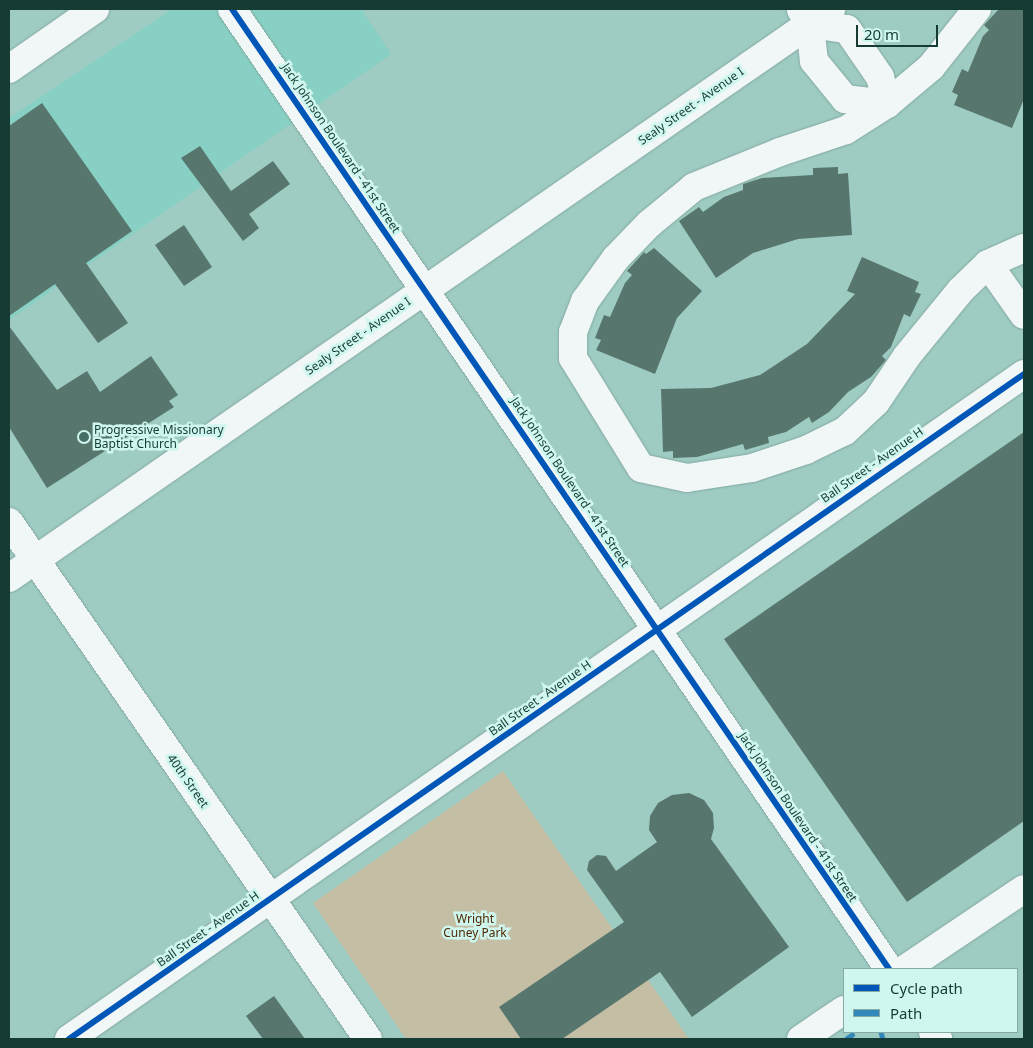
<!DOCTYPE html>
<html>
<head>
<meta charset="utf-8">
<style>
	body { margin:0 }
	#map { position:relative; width:1033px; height:1048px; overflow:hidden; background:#9eccc3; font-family:"Noto Sans",sans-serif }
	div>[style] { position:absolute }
	.built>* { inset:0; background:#87d0c3 }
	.green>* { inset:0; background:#c3bea4 }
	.building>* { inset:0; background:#57766e }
	.roads { filter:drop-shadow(0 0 1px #84a8a1) drop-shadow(0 0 1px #84a8a1) }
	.minor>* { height:28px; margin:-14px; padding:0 14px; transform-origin:14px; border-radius:14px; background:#f0f7f6 }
	.major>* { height:28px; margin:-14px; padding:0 14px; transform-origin:14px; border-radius:14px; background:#f0f7f6 }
	.quiet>* { height:5px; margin-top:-2.5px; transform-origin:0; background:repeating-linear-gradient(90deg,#38b 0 10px,transparent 0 15px) }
	.cycleway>* { height:6px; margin:-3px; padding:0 3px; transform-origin:3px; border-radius:3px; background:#0057b8 }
	.dots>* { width:14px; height:14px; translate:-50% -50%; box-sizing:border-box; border:2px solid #cff7ef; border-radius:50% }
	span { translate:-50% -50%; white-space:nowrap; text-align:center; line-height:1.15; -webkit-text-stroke:5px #cff7ef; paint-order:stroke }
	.street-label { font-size:12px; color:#163a34 }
	.poi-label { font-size:12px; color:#163a34 }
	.left { translate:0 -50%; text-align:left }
	.park-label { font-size:12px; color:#4e2900 }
	.frame { position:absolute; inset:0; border:10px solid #163a34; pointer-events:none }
	.legend { position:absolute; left:843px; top:968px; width:175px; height:65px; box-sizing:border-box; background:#cff7ef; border:1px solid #85aba4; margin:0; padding:6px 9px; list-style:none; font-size:15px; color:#163a34 }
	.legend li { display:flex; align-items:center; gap:10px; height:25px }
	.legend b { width:25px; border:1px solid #85aba4 }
	.scale { position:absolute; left:856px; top:25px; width:82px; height:22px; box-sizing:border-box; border:2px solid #163a34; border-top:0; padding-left:6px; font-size:15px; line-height:18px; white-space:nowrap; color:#163a34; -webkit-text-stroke:4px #cff7ef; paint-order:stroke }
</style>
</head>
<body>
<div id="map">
	<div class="built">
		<i style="clip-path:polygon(172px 9px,361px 9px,391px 54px,9px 320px,9px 118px)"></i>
	</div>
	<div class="green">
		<i style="clip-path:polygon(503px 771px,689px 1039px,406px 1039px,313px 903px)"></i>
	</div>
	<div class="building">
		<i style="clip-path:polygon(999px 9px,1024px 9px,1024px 99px,1012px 128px,954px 105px,958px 95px,952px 92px,962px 69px,968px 72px,983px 36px,989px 30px,984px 25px)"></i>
		<i style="clip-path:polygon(42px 103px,132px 231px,86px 263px,128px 323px,98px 343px,55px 284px,9px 316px,9px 126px)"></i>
		<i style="clip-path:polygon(200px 146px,231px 191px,273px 161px,290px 184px,249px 214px,259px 228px,243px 241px,181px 158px)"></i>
		<i style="clip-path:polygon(838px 167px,838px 174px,848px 173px,852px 235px,798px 239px,753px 253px,716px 278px,679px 221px,699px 207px,703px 212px,724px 197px,743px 190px,743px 184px,762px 178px,813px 175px,813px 168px)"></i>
		<i style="clip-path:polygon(184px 225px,212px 267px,184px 286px,155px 245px)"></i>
		<i style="clip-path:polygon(654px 248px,702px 291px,677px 318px,655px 374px,596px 350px,601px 340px,595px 338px,604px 315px,610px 317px,625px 283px,632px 275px,627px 271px,644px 252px,646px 254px)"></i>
		<i style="clip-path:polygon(862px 257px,919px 282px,915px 292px,921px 294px,910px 317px,904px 314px,891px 347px,882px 356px,886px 360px,871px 377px,848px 392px,829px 412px,812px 423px,809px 417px,786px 432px,768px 437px,769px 443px,745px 450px,743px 444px,697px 457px,673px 458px,673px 451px,663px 452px,661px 389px,711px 388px,760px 375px,807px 344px,855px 294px,847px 291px)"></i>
		<i style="clip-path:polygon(9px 326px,57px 390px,87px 371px,100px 392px,151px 356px,178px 395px,169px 401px,174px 407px,47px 488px,9px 427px)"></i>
		<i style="clip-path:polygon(1024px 432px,1024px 821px,907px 902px,724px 639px)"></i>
		<i style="clip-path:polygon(689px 793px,704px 800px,713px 813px,714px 828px,711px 839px,789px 947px,692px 1017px,660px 972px,562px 1039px,521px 1039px,499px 1007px,624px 922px,587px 870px,589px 861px,597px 855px,606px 856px,616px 871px,657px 842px,649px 830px,650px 816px,658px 803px,672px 795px)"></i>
		<i style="clip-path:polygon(274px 996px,305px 1039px,263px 1039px,246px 1016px)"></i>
	</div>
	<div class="roads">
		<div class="minor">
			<i style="left:232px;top:9px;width:1163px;rotate:55.61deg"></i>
			<i style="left:977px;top:9px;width:74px;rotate:128.4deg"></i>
			<i style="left:931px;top:67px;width:57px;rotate:139.9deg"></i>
			<i style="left:887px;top:104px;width:49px;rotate:147.6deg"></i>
			<i style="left:846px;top:130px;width:70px;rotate:161.6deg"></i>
			<i style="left:780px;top:152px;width:93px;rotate:157.9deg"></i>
			<i style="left:694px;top:187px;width:58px;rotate:140.6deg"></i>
			<i style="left:649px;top:224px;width:47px;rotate:134.1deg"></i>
			<i style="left:616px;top:258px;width:53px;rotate:125.8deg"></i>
			<i style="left:585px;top:301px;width:33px;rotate:111deg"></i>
			<i style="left:573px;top:332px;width:26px;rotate:90deg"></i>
			<i style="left:573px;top:358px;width:129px;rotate:58.3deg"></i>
			<i style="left:641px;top:468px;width:47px;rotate:12.3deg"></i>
			<i style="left:687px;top:478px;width:66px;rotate:-8.7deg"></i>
			<i style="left:752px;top:468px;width:57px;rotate:-18.4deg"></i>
			<i style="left:806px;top:450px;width:43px;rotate:-26deg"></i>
			<i style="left:845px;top:431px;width:42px;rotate:-43.1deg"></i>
			<i style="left:876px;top:402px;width:55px;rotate:-56deg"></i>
			<i style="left:907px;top:356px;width:85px;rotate:-50.7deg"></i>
			<i style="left:961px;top:290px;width:37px;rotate:-44deg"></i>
			<i style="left:988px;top:264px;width:39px;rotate:-24deg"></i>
			<i style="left:801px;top:10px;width:17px;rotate:57deg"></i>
			<i style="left:810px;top:24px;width:37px;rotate:84deg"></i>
			<i style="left:814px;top:61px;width:49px;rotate:50.8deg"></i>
			<i style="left:845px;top:99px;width:42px;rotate:6.8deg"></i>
			<i style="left:810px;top:24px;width:37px;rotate:8deg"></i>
			<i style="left:847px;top:29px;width:58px;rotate:55.5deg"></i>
			<i style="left:880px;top:77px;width:28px;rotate:75deg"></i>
			<i style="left:988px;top:264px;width:62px;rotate:54.8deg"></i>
			<i style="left:9px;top:522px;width:629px;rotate:55.22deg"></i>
			<i style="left:9px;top:578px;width:1000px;rotate:-34.69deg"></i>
			<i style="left:905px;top:969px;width:143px;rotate:-33.9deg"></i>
			<i style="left:933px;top:1032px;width:9px;rotate:54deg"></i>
			<i style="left:69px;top:1039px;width:1164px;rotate:-34.85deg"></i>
			<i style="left:801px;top:1039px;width:52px;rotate:-34deg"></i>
		</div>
		<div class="major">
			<i style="left:9px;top:69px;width:105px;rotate:-34.9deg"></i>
		</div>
	</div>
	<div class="quiet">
		<i style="left:881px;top:1032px;width:7px;rotate:74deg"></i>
		<i style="left:846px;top:1039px;width:12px;rotate:-35deg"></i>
	</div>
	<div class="cycleway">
		<i style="left:232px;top:9px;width:1163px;rotate:55.61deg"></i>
		<i style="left:69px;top:1039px;width:1164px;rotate:-34.85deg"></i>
	</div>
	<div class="dots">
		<i style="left:84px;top:437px;background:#466d66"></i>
	</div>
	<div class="street-label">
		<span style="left:691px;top:106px;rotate:-35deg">Sealy Street - Avenue I</span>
		<span style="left:341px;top:148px;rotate:56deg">Jack Johnson Boulevard - 41st Street</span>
		<span style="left:358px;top:336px;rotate:-35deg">Sealy Street - Avenue I</span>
		<span style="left:872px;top:465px;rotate:-35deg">Ball Street - Avenue H</span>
		<span style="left:570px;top:482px;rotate:56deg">Jack Johnson Boulevard - 41st Street</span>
		<span style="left:540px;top:698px;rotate:-35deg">Ball Street - Avenue H</span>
		<span style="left:188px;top:781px;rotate:55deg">40th Street</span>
		<span style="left:798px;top:817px;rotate:56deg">Jack Johnson Boulevard - 41st Street</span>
		<span style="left:208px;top:929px;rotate:-35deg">Ball Street - Avenue H</span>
	</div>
	<div class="poi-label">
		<span class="left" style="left:94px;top:437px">Progressive Missionary<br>Baptist Church</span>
	</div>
	<div class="park-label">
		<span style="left:475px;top:926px">Wright<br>Cuney Park</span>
	</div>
	<div class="frame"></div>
	<ul class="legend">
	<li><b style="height:6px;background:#0057b8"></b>Cycle path</li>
	<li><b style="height:6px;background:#38b"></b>Path</li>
	</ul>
	<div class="scale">20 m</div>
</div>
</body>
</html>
